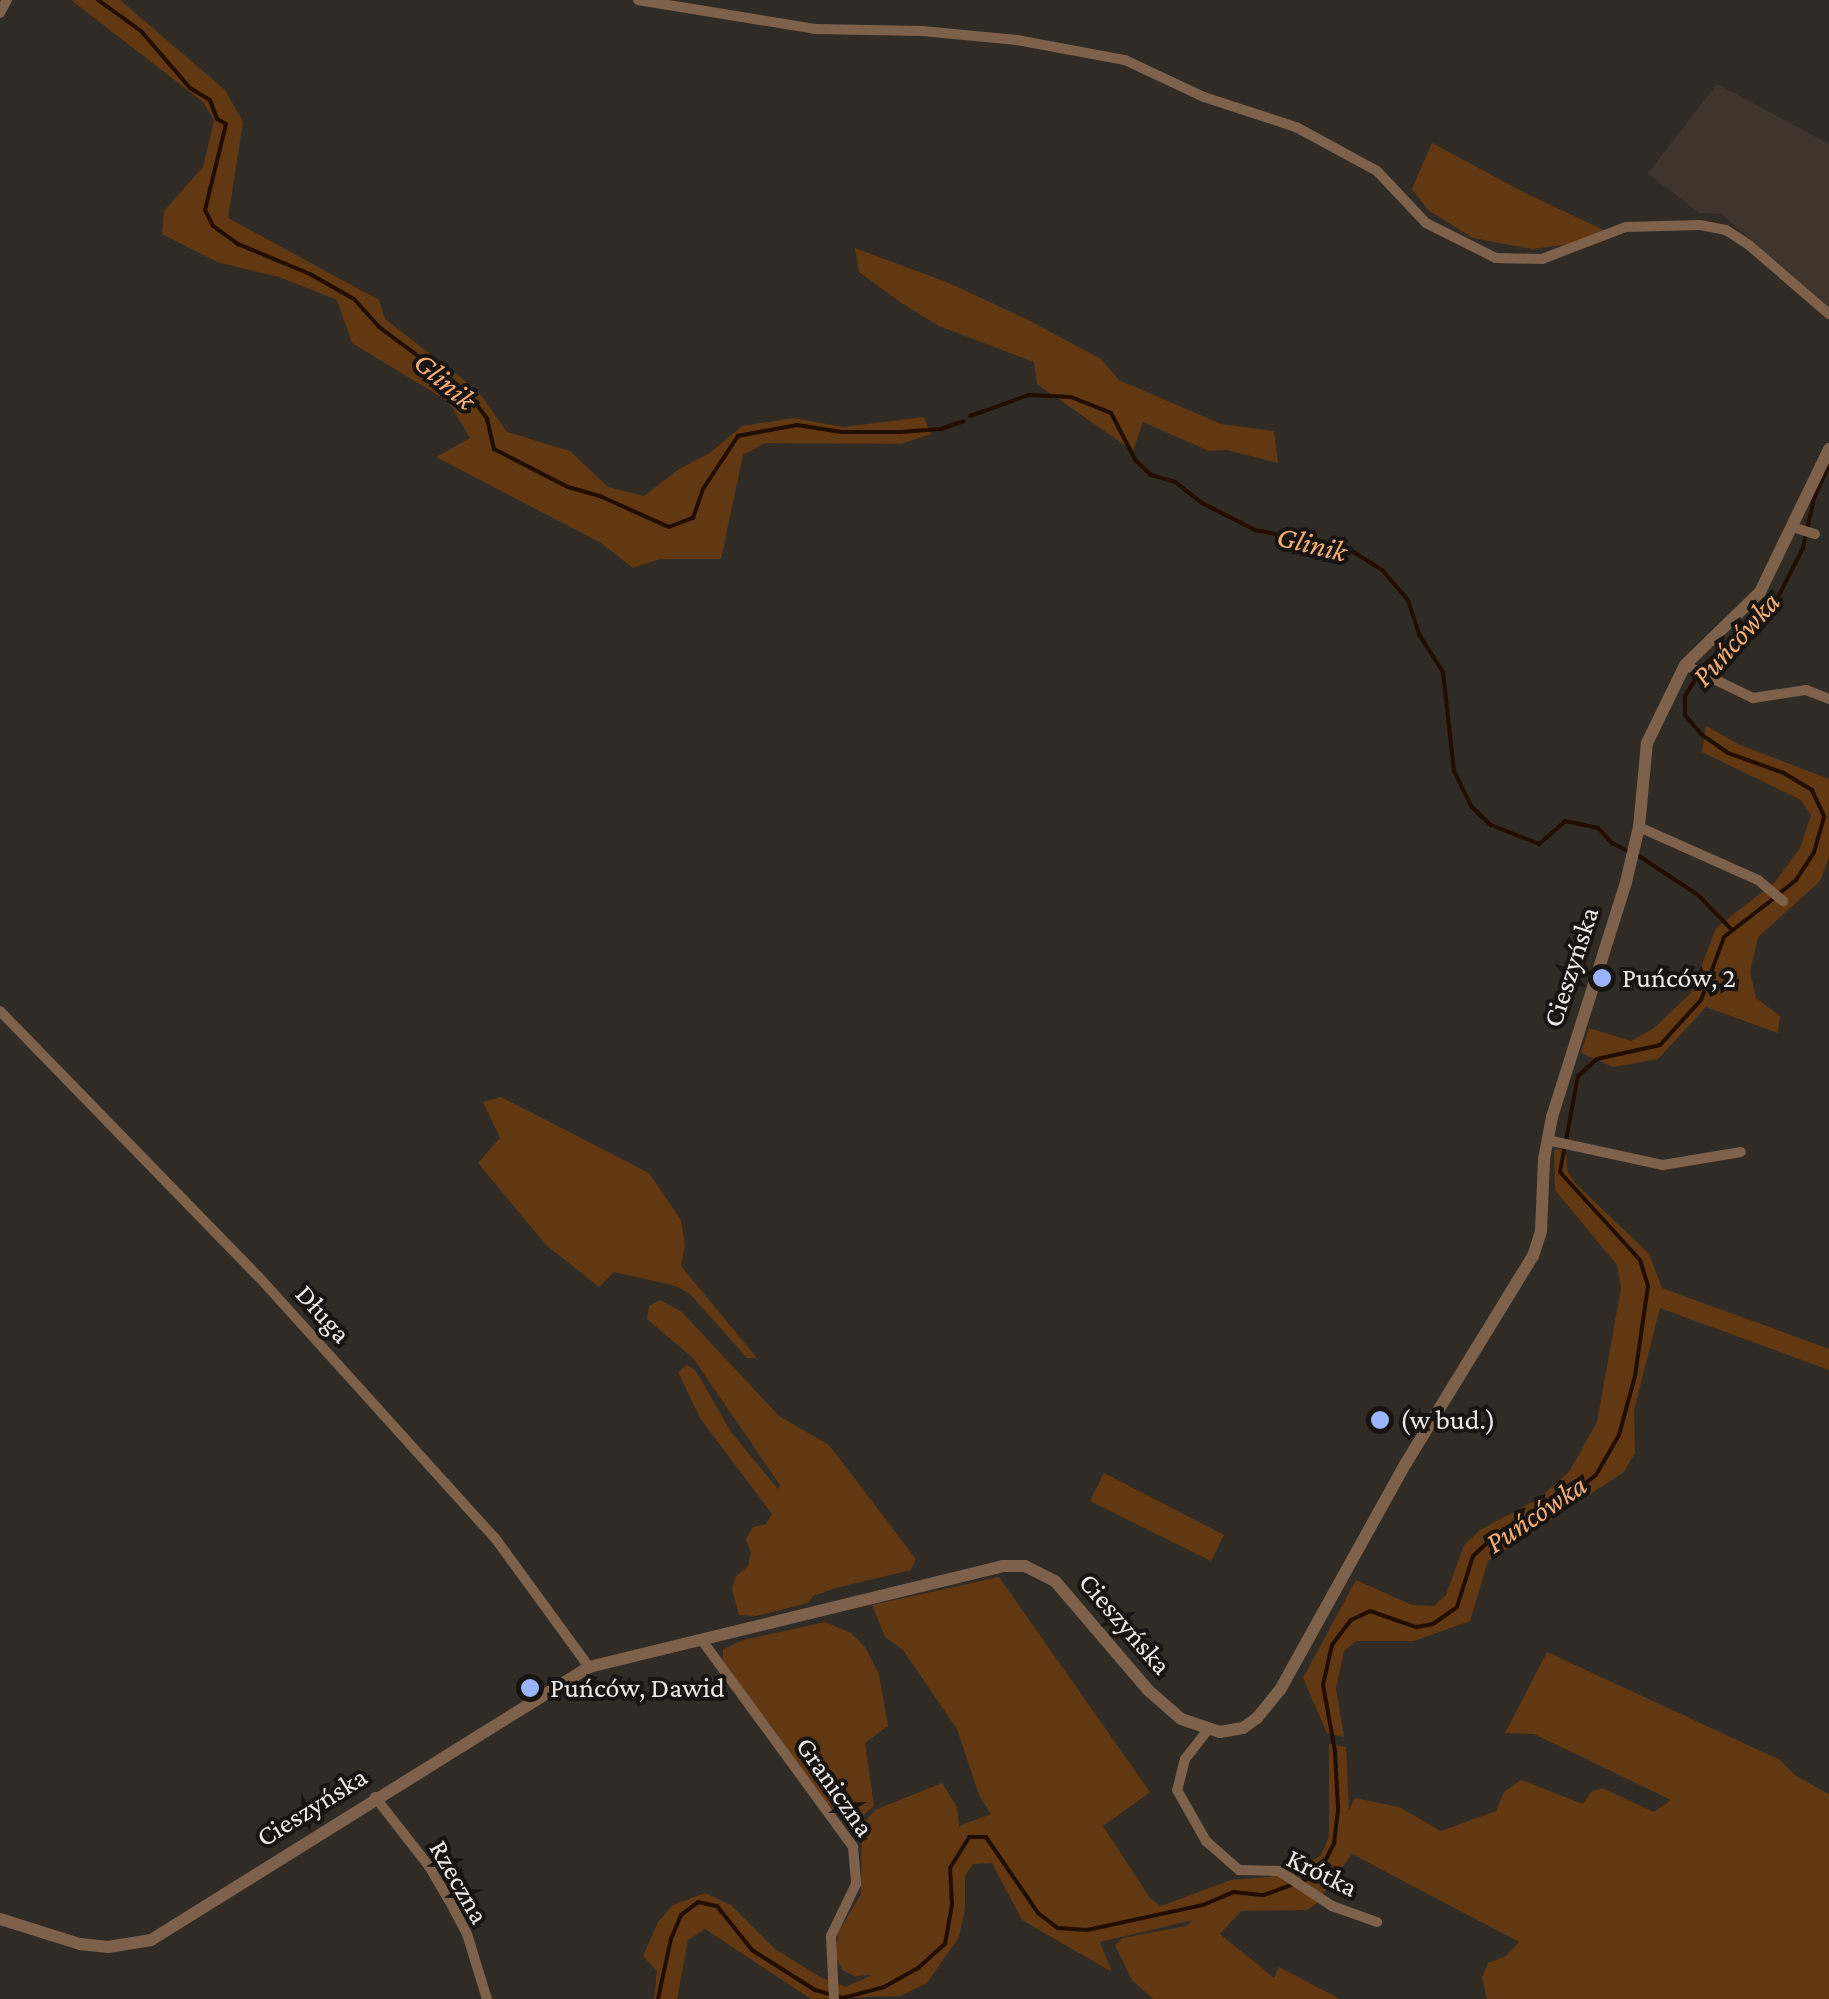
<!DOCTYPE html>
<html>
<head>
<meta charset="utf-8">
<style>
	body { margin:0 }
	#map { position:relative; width:1829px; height:1999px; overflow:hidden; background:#312b26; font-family:"Crimson Pro",serif }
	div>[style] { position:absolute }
	.built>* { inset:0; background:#40352c }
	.green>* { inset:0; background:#613812 }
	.stream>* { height:4px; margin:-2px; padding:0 2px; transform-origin:2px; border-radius:2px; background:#220e00 }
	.minor>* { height:10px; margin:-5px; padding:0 5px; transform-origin:5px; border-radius:5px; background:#7d614a }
	.tertiary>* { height:12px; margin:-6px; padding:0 6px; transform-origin:6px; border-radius:6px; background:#7d614a }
	.dots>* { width:28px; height:28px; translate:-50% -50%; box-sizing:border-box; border:5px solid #171411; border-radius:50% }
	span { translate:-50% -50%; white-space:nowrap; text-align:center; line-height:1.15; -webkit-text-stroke:8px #171411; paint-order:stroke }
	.street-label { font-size:28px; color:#ece8e5 }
	.poi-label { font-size:28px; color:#ece8e5 }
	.left { translate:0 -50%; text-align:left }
	.water-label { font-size:30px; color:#f5ad71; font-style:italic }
</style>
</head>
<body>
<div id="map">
	<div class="built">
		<i style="clip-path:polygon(1717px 84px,1829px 144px,1829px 309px,1722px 214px,1699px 213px,1648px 173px)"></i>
	</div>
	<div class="green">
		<i style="clip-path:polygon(71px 0,120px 0,225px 90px,243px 122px,228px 218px,379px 300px,385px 319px,478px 391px,507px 432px,570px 451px,608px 487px,644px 496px,679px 469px,710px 453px,742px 426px,794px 418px,843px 427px,924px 417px,931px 434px,901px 444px,765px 443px,743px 455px,721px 559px,660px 559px,633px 568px,601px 543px,436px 457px,470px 438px,449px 402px,352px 343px,337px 300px,279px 277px,217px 262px,162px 234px,164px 211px,203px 167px,214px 120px,203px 102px)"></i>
		<i style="clip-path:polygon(1432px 143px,1527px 194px,1604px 230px,1571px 244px,1532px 249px,1473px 238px,1428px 210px,1412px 189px)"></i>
		<i style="clip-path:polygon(855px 248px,949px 283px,1028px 320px,1101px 359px,1119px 380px,1221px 424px,1274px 431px,1278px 463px,1227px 450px,1209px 451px,1143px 422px,1133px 451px,1037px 384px,1034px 362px,939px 326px,903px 304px,859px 272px)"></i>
		<i style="clip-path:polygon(1706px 726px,1740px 745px,1829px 779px,1829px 857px,1820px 881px,1758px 937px,1750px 972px,1756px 998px,1780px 1016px,1778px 1033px,1706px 1007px,1658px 1059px,1613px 1067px,1581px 1053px,1589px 1028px,1631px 1041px,1654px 1028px,1691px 993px,1716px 928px,1775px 882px,1800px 848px,1811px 815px,1801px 800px,1702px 752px)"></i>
		<i style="clip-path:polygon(501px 1097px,649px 1173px,681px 1220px,685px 1245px,681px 1266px,757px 1358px,747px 1358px,690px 1294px,676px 1286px,614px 1272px,599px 1287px,546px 1245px,478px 1163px,500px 1138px,483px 1102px)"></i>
		<i style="clip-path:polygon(1554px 1150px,1566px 1150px,1567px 1170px,1575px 1183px,1649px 1254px,1662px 1288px,1829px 1349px,1829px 1370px,1660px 1308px,1634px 1410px,1635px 1453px,1624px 1472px,1488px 1561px,1470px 1621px,1414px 1641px,1356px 1641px,1344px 1651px,1336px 1688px,1344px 1737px,1327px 1733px,1303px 1678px,1356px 1580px,1412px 1605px,1434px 1606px,1446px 1595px,1464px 1545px,1480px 1530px,1538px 1499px,1569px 1472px,1597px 1422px,1621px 1288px,1617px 1265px,1555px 1190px)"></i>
		<i style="clip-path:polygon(660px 1300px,682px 1312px,779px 1416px,829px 1445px,916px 1559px,911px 1570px,836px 1588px,813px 1596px,808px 1603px,756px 1616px,739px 1615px,732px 1589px,736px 1576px,748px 1566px,751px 1553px,746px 1539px,753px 1527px,766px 1524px,772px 1514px,700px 1418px,678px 1372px,687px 1365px,696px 1371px,731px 1432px,778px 1489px,780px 1485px,693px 1358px,647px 1319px,649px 1306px)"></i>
		<i style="clip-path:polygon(1104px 1473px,1224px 1535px,1211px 1561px,1090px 1501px)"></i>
		<i style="clip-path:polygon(999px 1577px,1150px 1792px,1103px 1826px,1150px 1898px,1161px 1906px,1231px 1880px,1269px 1877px,1305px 1866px,1321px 1855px,1329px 1836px,1329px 1744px,1346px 1747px,1349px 1810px,1355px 1798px,1399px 1807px,1441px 1831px,1496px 1811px,1504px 1792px,1521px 1780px,1583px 1804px,1591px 1792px,1602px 1788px,1654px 1812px,1671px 1800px,1534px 1734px,1505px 1733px,1547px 1652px,1780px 1760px,1796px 1776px,1829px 1794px,1829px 1999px,1487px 1999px,1482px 1977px,1488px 1963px,1506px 1956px,1519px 1942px,1352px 1854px,1315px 1905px,1307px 1910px,1241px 1911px,1220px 1934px,1274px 1978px,1279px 1967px,1340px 1999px,1153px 1999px,1132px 1980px,1115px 1945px,1123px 1938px,1186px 1926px,1193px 1920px,1100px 1942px,1112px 1972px,1022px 1920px,992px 1863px,973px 1864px,965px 1876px,965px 1908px,959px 1937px,927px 1983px,900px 1996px,811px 1999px,705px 1929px,688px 1940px,677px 1999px,654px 1999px,657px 1971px,643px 1956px,658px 1922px,673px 1905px,705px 1893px,731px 1905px,775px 1949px,822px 1978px,846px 1987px,872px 1975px,855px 1976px,842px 1970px,836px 1957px,838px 1933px,861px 1894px,862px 1825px,875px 1810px,942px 1783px,957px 1807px,959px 1826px,991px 1814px,979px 1795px,957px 1729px,903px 1650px,885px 1637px,872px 1605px)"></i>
		<i style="clip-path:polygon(825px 1622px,851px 1633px,865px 1647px,879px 1674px,888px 1726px,865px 1743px,874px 1806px,852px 1825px,827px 1804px,723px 1660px,723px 1649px,744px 1640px)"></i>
	</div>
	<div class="stream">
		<i style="left:98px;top:0;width:53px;rotate:35.8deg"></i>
		<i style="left:141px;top:31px;width:75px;rotate:49.3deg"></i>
		<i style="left:190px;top:88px;width:23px;rotate:31deg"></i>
		<i style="left:210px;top:100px;width:20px;rotate:70deg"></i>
		<i style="left:217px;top:119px;width:10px;rotate:29deg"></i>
		<i style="left:226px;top:124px;width:89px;rotate:103.7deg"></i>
		<i style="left:205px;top:210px;width:18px;rotate:63deg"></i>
		<i style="left:213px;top:226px;width:31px;rotate:36deg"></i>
		<i style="left:238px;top:244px;width:78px;rotate:22.6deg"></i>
		<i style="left:310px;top:274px;width:51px;rotate:29.6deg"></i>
		<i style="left:354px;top:299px;width:38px;rotate:48deg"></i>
		<i style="left:379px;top:327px;width:109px;rotate:36.5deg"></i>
		<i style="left:467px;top:392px;width:34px;rotate:53deg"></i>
		<i style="left:487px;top:419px;width:31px;rotate:77deg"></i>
		<i style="left:494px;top:449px;width:83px;rotate:27.2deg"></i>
		<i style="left:568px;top:487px;width:35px;rotate:16deg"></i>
		<i style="left:602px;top:497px;width:73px;rotate:24.1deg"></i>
		<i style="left:669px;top:527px;width:26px;rotate:-21deg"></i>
		<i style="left:693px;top:518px;width:31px;rotate:-71deg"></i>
		<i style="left:703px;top:489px;width:64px;rotate:-56.6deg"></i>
		<i style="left:738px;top:436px;width:60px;rotate:-10.6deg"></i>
		<i style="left:797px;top:425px;width:45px;rotate:9deg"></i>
		<i style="left:841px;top:432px;width:59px"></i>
		<i style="left:900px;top:432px;width:41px;rotate:-4.2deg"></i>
		<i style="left:941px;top:429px;width:24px;rotate:-19deg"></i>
		<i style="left:970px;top:416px;width:63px;rotate:-19.6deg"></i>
		<i style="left:1029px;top:395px;width:42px;rotate:2.7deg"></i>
		<i style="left:1071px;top:397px;width:43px;rotate:21.8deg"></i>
		<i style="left:1111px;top:413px;width:54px;rotate:62.5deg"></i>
		<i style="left:1136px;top:461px;width:21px;rotate:43deg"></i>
		<i style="left:1151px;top:475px;width:25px;rotate:16deg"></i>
		<i style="left:1175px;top:482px;width:34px;rotate:38deg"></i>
		<i style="left:1202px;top:503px;width:59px;rotate:27deg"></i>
		<i style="left:1255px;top:530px;width:94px;rotate:11.1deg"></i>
		<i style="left:1347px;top:548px;width:41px;rotate:32.2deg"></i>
		<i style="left:1382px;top:570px;width:40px;rotate:49deg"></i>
		<i style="left:1408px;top:600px;width:38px;rotate:72deg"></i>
		<i style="left:1420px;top:636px;width:43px;rotate:57.4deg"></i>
		<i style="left:1443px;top:672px;width:100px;rotate:83.7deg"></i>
		<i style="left:1454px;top:771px;width:39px;rotate:64deg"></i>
		<i style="left:1471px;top:806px;width:28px;rotate:44deg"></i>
		<i style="left:1491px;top:825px;width:52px;rotate:21.6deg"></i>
		<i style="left:1539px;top:844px;width:35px;rotate:-41deg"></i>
		<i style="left:1565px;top:821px;width:34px;rotate:12deg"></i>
		<i style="left:1598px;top:828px;width:21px;rotate:47deg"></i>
		<i style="left:1612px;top:843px;width:18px;rotate:27deg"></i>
		<i style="left:1639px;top:856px;width:71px;rotate:33.5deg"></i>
		<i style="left:1698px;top:895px;width:49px;rotate:45.8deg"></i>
		<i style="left:1780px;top:893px;width:21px;rotate:-39deg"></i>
		<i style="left:1796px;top:880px;width:33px;rotate:-57deg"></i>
		<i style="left:1814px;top:852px;width:37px;rotate:-74deg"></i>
		<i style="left:1824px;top:816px;width:29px;rotate:-115deg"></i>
		<i style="left:1812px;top:790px;width:33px;rotate:-149deg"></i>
		<i style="left:1784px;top:773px;width:59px;rotate:-160.3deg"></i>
		<i style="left:1728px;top:753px;width:33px;rotate:-145deg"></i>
		<i style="left:1701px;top:734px;width:25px;rotate:-130deg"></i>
		<i style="left:1685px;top:715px;width:19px;rotate:-90deg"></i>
		<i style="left:1685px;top:696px;width:36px;rotate:-58deg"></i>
		<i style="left:1704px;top:665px;width:90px;rotate:-40deg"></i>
		<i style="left:1773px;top:607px;width:66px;rotate:-63deg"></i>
		<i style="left:1803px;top:548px;width:51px;rotate:-77.6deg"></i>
		<i style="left:1814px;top:498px;width:35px;rotate:-65deg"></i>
		<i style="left:658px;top:1999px;width:61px;rotate:-77.8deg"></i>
		<i style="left:671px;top:1939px;width:26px;rotate:-67deg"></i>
		<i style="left:681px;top:1915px;width:21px;rotate:-37deg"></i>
		<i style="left:698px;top:1902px;width:19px;rotate:12deg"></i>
		<i style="left:717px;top:1906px;width:56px;rotate:51.5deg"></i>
		<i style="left:752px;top:1950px;width:75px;rotate:32.4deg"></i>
		<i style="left:815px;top:1990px;width:29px;rotate:16deg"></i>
		<i style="left:843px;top:1998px;width:42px;rotate:-15deg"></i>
		<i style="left:884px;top:1987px;width:38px;rotate:-29deg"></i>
		<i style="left:917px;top:1969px;width:38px;rotate:-42deg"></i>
		<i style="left:945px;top:1944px;width:40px;rotate:-80deg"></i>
		<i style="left:952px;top:1905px;width:37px;rotate:-93deg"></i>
		<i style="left:950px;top:1868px;width:36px;rotate:-58deg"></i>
		<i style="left:969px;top:1837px;width:17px"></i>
		<i style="left:986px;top:1837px;width:92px;rotate:55.6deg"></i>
		<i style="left:1038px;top:1913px;width:25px;rotate:37deg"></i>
		<i style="left:1058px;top:1928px;width:29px;rotate:4deg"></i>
		<i style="left:1087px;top:1930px;width:119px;rotate:-12.2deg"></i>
		<i style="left:1203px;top:1905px;width:33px;rotate:-23deg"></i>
		<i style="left:1233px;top:1892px;width:31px;rotate:6deg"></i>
		<i style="left:1264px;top:1895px;width:58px;rotate:-20.3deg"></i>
		<i style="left:1318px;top:1875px;width:36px;rotate:-63deg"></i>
		<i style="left:1334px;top:1843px;width:34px;rotate:-83deg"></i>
		<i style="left:1338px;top:1809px;width:58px;rotate:-93deg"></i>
		<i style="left:1335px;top:1751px;width:67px;rotate:-100.3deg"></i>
		<i style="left:1323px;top:1685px;width:41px;rotate:-77.3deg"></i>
		<i style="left:1332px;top:1645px;width:31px;rotate:-53deg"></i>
		<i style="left:1351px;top:1620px;width:21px;rotate:-25deg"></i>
		<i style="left:1370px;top:1611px;width:49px;rotate:19.2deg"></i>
		<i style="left:1416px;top:1627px;width:17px;rotate:-10deg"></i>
		<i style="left:1433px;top:1624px;width:29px;rotate:-35deg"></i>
		<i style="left:1457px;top:1607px;width:53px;rotate:-72.6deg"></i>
		<i style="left:1473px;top:1556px;width:22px;rotate:-43deg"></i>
		<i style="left:1489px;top:1541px;width:73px;rotate:-26.9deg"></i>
		<i style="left:1554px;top:1508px;width:53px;rotate:-38.2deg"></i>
		<i style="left:1596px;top:1475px;width:46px;rotate:-60.1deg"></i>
		<i style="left:1619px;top:1435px;width:61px;rotate:-74.8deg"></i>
		<i style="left:1635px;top:1376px;width:91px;rotate:-81.8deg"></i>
		<i style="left:1648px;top:1286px;width:27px;rotate:-107deg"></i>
		<i style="left:1640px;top:1260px;width:119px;rotate:-132.3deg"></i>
		<i style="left:1560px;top:1172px;width:98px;rotate:-79.4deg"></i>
		<i style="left:1578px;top:1076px;width:25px;rotate:-42deg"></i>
		<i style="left:1597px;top:1059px;width:65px;rotate:-12.5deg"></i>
		<i style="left:1660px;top:1045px;width:61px;rotate:-47.7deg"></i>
		<i style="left:1701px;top:1000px;width:67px;rotate:-69.9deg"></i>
		<i style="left:1724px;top:937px;width:62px;rotate:-37.8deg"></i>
	</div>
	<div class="minor">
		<i style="left:638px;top:0;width:179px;rotate:9.3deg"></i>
		<i style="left:815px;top:29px;width:107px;rotate:1.1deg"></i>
		<i style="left:922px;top:31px;width:95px;rotate:5.4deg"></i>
		<i style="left:1017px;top:40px;width:110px;rotate:10.5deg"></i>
		<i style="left:1125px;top:60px;width:87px;rotate:25.1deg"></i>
		<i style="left:1204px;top:97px;width:97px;rotate:18.1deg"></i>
		<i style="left:1296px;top:127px;width:92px;rotate:28.5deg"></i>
		<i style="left:1377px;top:171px;width:71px;rotate:46.7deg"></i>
		<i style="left:1426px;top:223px;width:78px;rotate:26.6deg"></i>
		<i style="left:1496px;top:258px;width:46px;rotate:1.2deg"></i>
		<i style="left:1542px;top:259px;width:90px;rotate:-20.9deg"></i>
		<i style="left:1626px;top:227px;width:74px;rotate:-1.5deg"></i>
		<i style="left:1700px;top:225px;width:26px;rotate:11deg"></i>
		<i style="left:1726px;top:230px;width:27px;rotate:33deg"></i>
		<i style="left:1749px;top:245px;width:106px;rotate:40.8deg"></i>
		<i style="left:0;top:13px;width:15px;rotate:-62deg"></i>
		<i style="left:1792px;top:527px;width:24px;rotate:17deg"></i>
		<i style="left:1685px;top:665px;width:76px;rotate:25.9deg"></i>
		<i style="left:1753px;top:698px;width:54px;rotate:-8.6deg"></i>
		<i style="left:1806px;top:690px;width:25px;rotate:21deg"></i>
		<i style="left:1639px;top:827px;width:130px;rotate:24deg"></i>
		<i style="left:1758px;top:880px;width:33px;rotate:40deg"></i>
		<i style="left:0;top:1011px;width:370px;rotate:45.8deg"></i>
		<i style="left:258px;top:1276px;width:353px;rotate:47.9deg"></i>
		<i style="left:495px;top:1538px;width:160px;rotate:53.9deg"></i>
		<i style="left:1547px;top:1140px;width:119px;rotate:12.2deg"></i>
		<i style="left:1663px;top:1165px;width:79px;rotate:-9.5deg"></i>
		<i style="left:701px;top:1639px;width:258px;rotate:53.8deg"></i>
		<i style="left:853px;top:1847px;width:37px;rotate:85deg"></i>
		<i style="left:856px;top:1884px;width:58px;rotate:115.7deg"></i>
		<i style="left:831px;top:1936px;width:63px;rotate:87.3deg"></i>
		<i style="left:1207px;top:1731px;width:36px;rotate:128deg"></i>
		<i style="left:1185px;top:1759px;width:32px;rotate:104deg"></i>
		<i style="left:1177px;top:1790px;width:59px;rotate:60.4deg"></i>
		<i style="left:1206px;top:1841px;width:44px;rotate:41.3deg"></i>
		<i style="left:1239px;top:1870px;width:40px;rotate:1.4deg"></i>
		<i style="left:1279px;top:1871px;width:64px;rotate:33.4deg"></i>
		<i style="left:1332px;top:1906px;width:48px;rotate:19.6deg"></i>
		<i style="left:375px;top:1797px;width:88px;rotate:52deg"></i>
		<i style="left:429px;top:1866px;width:39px;rotate:60deg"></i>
		<i style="left:449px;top:1900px;width:38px;rotate:62deg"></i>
		<i style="left:467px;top:1934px;width:68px;rotate:72.9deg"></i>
	</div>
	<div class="tertiary">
		<i style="left:0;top:1919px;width:84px;rotate:17.4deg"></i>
		<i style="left:80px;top:1944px;width:28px;rotate:6deg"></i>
		<i style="left:108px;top:1947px;width:44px;rotate:-9.2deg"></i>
		<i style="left:151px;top:1940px;width:516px;rotate:-31.93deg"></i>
		<i style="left:589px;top:1667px;width:425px;rotate:-13.7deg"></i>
		<i style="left:1002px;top:1566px;width:23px"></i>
		<i style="left:1025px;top:1566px;width:34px;rotate:27deg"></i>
		<i style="left:1055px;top:1581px;width:143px;rotate:49.5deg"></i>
		<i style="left:1148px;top:1690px;width:44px;rotate:41.3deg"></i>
		<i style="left:1181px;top:1719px;width:41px;rotate:18.4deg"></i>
		<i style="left:1220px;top:1732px;width:23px;rotate:-10deg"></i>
		<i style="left:1243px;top:1728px;width:17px;rotate:-36deg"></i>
		<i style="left:1257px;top:1718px;width:36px;rotate:-51deg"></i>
		<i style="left:1280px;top:1690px;width:260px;rotate:-61deg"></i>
		<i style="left:1406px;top:1463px;width:243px;rotate:-58.5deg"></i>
		<i style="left:1533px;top:1256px;width:26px;rotate:-72deg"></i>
		<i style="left:1541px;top:1231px;width:72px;rotate:-87.6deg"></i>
		<i style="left:1544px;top:1159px;width:43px;rotate:-79.2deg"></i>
		<i style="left:1552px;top:1117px;width:246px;rotate:-72.5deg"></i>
		<i style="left:1626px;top:882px;width:57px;rotate:-76.7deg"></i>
		<i style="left:1639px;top:827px;width:84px;rotate:-84.6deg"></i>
		<i style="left:1647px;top:743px;width:87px;rotate:-64deg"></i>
		<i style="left:1685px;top:665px;width:105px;rotate:-44.2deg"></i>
		<i style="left:1760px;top:592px;width:159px;rotate:-64.2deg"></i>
	</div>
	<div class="dots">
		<i style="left:1602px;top:978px;background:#9ab5fd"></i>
		<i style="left:1380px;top:1420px;background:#9ab5fd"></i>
		<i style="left:530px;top:1688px;background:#9ab5fd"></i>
	</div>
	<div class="street-label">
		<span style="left:1571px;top:967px;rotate:-72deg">Cieszyńska</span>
		<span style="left:323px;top:1314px;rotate:48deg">Długa</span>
		<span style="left:1125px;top:1624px;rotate:49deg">Cieszyńska</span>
		<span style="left:835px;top:1787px;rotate:55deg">Graniczna</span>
		<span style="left:312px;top:1807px;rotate:-32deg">Cieszyńska</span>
		<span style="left:1322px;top:1873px;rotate:26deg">Krótka</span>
		<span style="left:459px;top:1882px;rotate:60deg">Rzeczna</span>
	</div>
	<div class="poi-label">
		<span class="left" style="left:1622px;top:978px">Puńców, 2</span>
		<span class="left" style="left:1400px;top:1420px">(w bud.)</span>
		<span class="left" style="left:550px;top:1688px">Puńców, Dawid</span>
	</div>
	<div class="water-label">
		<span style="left:445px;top:381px;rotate:41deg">Glinik</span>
		<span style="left:1312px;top:544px;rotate:14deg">Glinik</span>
		<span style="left:1736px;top:639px;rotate:-48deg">Puńcówka</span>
		<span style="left:1536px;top:1514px;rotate:-34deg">Puńcówka</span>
	</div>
</div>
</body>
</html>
